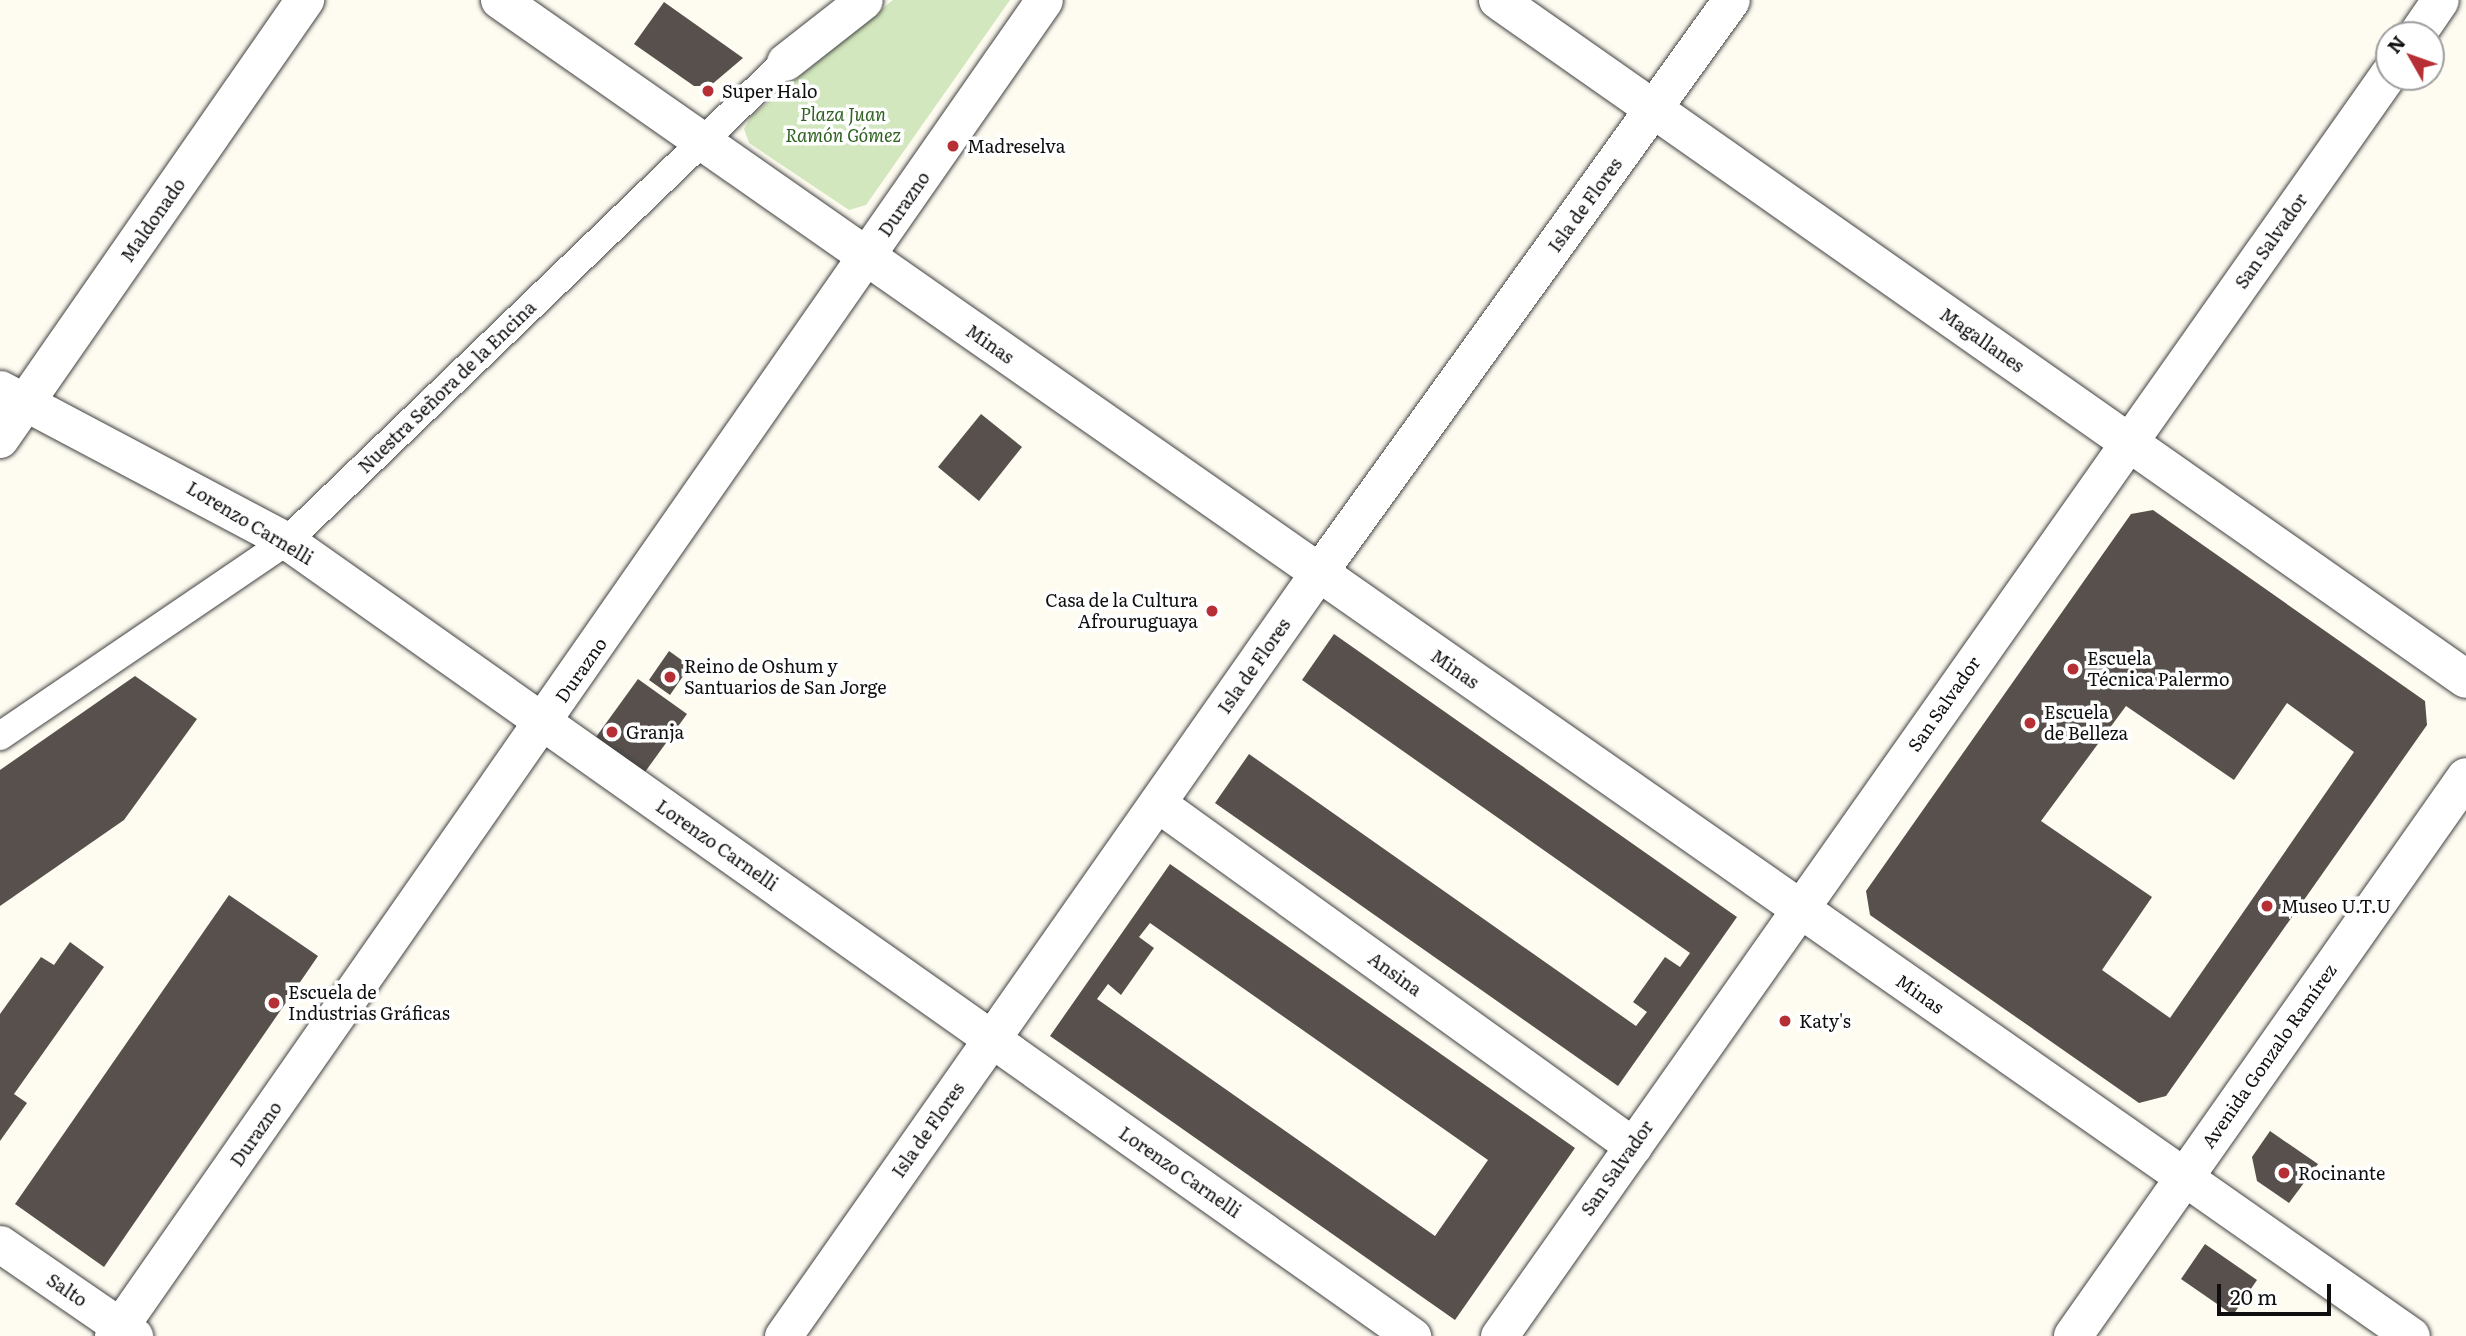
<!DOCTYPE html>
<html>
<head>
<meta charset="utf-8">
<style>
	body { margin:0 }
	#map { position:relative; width:2466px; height:1336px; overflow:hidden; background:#fefcf1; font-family:Literata,serif }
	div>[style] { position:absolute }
	.green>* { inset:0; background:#d2e7bd }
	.building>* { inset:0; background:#57504c }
	.roads { filter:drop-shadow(0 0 2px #424242) drop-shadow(0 0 2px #424242) }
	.pedestrian>* { height:28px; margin:-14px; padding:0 14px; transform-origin:14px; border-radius:14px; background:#fff }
	.minor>* { height:37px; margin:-18.5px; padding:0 18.5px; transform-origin:18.5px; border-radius:18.5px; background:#fff }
	.tertiary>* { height:38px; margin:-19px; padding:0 19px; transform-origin:19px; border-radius:19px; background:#fff }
	.dots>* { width:19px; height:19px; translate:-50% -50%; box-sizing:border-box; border:4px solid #fff; border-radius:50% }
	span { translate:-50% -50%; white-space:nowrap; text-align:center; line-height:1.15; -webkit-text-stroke:7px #fff; paint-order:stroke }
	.poi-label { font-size:18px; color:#0f0f0f }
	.left { translate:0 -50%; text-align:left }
	.right { translate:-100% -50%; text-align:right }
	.park-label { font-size:18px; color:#306323; font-style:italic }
	.street-label { font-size:18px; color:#0f0f0f }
	.north { position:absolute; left:2375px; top:21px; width:70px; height:70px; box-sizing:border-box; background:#fff; border:2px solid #9f9f9f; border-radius:50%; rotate:310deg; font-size:19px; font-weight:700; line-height:28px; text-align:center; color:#0f0f0f }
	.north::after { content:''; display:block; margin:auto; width:24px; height:32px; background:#b62f35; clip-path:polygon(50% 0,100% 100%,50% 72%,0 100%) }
	.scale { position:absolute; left:2217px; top:1284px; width:114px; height:32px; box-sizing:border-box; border:4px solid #0f0f0f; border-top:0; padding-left:9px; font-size:21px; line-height:24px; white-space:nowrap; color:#0f0f0f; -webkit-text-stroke:5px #fff; paint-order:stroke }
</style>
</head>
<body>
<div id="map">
	<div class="green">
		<i style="clip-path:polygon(893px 0,1010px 0,866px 205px,849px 210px,749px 143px,744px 129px,751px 116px)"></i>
	</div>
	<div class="building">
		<i style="clip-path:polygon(664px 2px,743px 58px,710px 86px,694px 86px,634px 44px)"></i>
		<i style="clip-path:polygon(981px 414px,1022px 447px,979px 501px,938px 467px)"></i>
		<i style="clip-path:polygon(evenodd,2153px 510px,2425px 701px,2427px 725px,2166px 1096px,2139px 1103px,1870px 915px,1866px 891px,2131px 514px,2153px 510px,2287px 703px,2354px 752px,2170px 1018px,2102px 970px,2152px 897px,2041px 821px,2126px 706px,2234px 780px,2287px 703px)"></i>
		<i style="clip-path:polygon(1334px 634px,1737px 917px,1618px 1086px,1215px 803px,1249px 754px,1636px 1026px,1647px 1012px,1633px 1002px,1665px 957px,1680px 967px,1690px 953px,1302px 680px)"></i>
		<i style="clip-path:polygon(669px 651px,690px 666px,670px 695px,649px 680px)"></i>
		<i style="clip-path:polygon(135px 676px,197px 719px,124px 820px,0 906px,0 770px)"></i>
		<i style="clip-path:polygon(638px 679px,687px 714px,645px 772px,596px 737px)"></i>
		<i style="clip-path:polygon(evenodd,1170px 864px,1575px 1148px,1455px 1320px,1050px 1036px,1170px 864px,1150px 923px,1488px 1160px,1435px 1236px,1097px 999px,1108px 984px,1121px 995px,1154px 948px,1139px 937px,1150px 923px)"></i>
		<i style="clip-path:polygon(229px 895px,318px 956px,104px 1267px,15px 1204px)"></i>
		<i style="clip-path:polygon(70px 942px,104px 967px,14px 1094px,27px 1103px,0 1141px,0 1014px,41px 957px,54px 965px)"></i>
		<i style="clip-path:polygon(2270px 1131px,2318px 1164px,2289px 1203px,2257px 1181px,2252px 1157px)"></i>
		<i style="clip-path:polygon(2205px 1244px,2257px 1280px,2233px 1315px,2181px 1279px)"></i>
	</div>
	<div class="roads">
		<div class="pedestrian">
			<i style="left:0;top:736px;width:347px;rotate:-34.2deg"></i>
			<i style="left:287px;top:541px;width:691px;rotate:-43.89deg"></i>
		</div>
		<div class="minor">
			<i style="left:2416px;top:35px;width:42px;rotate:-55.6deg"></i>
			<i style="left:785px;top:62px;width:100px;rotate:-38.1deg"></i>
			<i style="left:0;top:389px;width:325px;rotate:27.9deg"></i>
			<i style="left:287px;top:541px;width:1378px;rotate:35.25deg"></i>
			<i style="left:1157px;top:803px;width:587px;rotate:35.78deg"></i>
			<i style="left:2184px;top:1177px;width:277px;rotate:35deg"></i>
			<i style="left:0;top:1244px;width:163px;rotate:34.5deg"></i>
			<i style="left:113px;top:1336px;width:1628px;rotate:-55.13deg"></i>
			<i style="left:783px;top:1336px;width:932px;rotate:-54.96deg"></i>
			<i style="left:1318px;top:573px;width:706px;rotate:-54.22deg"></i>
			<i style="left:1499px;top:1336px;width:1545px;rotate:-54.83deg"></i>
		</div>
		<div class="tertiary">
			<i style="left:500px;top:0;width:2055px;rotate:34.95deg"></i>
			<i style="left:1498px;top:0;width:1182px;rotate:35.05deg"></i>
			<i style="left:0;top:439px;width:535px;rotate:-55.21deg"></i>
			<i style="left:2073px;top:1336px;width:683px;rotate:-54.89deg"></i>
		</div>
	</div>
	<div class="dots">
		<i style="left:708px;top:91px;background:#b62f35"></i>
		<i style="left:953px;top:146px;background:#b62f35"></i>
		<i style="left:1212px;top:611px;background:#b62f35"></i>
		<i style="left:2073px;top:669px;background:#b62f35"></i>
		<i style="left:670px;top:677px;background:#b62f35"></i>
		<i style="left:2030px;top:723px;background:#b62f35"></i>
		<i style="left:612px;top:732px;background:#b62f35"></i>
		<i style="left:2267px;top:906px;background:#b62f35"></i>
		<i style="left:274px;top:1003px;background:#b62f35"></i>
		<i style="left:1785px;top:1021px;background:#b62f35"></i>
		<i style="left:2284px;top:1173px;background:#b62f35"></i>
	</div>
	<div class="poi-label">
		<span class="left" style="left:722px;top:91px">Super Halo</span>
		<span class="left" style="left:967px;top:146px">Madreselva</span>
		<span class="right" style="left:1198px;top:611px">Casa de la Cultura<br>Afrouruguaya</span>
		<span class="left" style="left:2087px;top:669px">Escuela<br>Técnica Palermo</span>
		<span class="left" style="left:684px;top:677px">Reino de Oshum y<br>Santuarios de San Jorge</span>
		<span class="left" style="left:2044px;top:723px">Escuela<br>de Belleza</span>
		<span class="left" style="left:626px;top:732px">Granja</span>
		<span class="left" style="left:2281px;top:906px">Museo U.T.U</span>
		<span class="left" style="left:288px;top:1003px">Escuela de<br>Industrias Gráficas</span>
		<span class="left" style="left:1799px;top:1021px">Katy's</span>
		<span class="left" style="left:2298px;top:1173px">Rocinante</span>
	</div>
	<div class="park-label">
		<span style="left:843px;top:125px">Plaza Juan<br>Ramón Gómez</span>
	</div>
	<div class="street-label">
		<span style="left:904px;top:204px;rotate:-55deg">Durazno</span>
		<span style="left:1585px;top:205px;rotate:-54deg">Isla de Flores</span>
		<span style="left:153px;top:220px;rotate:-55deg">Maldonado</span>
		<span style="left:2271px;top:241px;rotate:-55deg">San Salvador</span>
		<span style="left:1982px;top:340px;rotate:35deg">Magallanes</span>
		<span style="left:990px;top:344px;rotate:35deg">Minas</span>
		<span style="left:447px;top:387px;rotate:-44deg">Nuestra Señora de la Encina</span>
		<span style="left:250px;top:523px;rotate:31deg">Lorenzo Carnelli</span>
		<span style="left:1254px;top:666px;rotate:-55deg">Isla de Flores</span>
		<span style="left:1455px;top:669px;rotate:35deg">Minas</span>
		<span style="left:581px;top:670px;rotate:-55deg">Durazno</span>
		<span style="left:1944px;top:704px;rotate:-55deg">San Salvador</span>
		<span style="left:717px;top:845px;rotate:35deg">Lorenzo Carnelli</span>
		<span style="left:1395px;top:974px;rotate:36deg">Ansina</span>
		<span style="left:1920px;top:994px;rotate:35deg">Minas</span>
		<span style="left:2269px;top:1056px;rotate:-55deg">Avenida Gonzalo Ramírez</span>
		<span style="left:928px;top:1130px;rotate:-55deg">Isla de Flores</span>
		<span style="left:256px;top:1134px;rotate:-55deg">Durazno</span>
		<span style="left:1617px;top:1168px;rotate:-55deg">San Salvador</span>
		<span style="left:1180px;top:1172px;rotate:35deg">Lorenzo Carnelli</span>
		<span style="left:67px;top:1290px;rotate:34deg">Salto</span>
	</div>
	<div class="north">N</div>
	<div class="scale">20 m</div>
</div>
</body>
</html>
